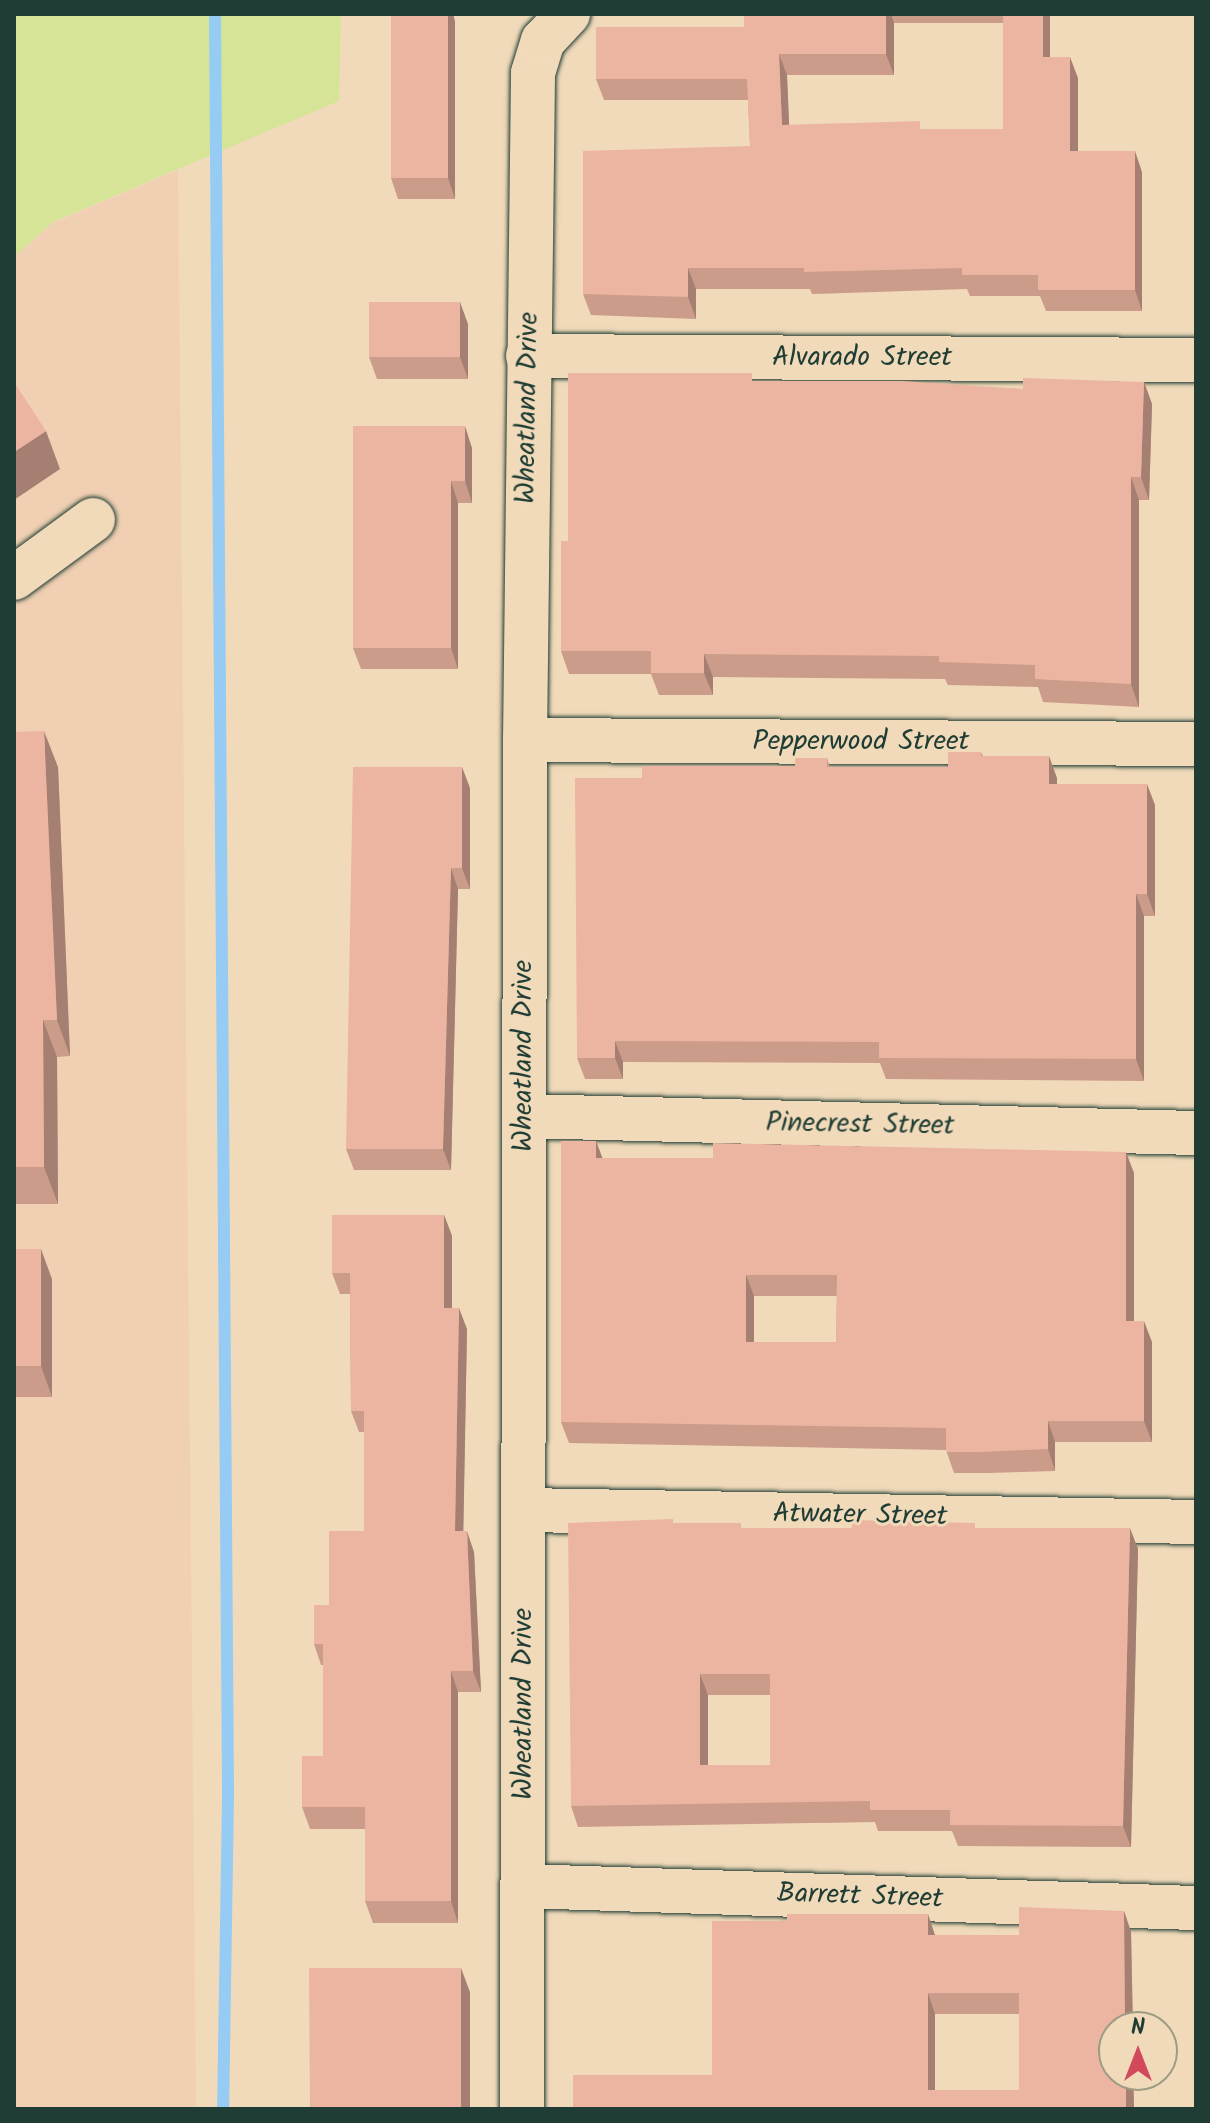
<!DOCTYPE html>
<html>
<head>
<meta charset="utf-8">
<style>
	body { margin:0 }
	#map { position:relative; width:1210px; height:2123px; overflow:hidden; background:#f1daba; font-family:Kalam,sans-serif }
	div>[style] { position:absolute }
	.built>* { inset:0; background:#f0cfb2 }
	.green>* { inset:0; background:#d6e497 }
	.stream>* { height:12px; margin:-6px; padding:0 6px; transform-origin:6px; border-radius:6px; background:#96ccf4 }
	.roads { filter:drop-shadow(0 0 2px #1f3d34) drop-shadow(0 0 2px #1f3d34) }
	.minor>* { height:44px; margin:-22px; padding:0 22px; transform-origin:22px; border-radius:22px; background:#f1daba }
	.wall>* { inset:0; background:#cb9c8a }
	.shaded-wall>* { inset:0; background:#a57f71 }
	.building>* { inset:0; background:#ecb5a1 }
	span { translate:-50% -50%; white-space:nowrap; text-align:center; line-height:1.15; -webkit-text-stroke:6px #f1daba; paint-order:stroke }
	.street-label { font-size:28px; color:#1f3d34 }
	.frame { position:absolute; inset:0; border:16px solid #1f3d34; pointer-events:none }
	.north { position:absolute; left:1098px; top:2011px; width:80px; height:80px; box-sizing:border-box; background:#f1daba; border:2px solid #9d9b84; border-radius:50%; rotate:0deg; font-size:22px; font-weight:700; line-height:32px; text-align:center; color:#1f3d34 }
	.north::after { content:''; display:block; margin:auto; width:28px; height:36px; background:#d1495b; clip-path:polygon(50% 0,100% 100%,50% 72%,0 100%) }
</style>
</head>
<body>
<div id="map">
	<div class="built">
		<i style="clip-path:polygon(178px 170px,196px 2109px,14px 2109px,14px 257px,53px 223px)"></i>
	</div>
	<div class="green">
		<i style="clip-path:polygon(14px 14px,341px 14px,339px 101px,53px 222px,14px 257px)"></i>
	</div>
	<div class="stream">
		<i style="left:215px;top:14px;width:1783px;rotate:89.58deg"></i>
		<i style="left:228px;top:1797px;width:312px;rotate:90.9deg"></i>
	</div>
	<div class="roads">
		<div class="minor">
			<i style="left:528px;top:356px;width:668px;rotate:0.34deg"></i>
			<i style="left:14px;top:578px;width:98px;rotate:-36.3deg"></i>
			<i style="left:525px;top:740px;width:671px;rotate:0.34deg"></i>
			<i style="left:524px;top:1116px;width:672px;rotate:1.45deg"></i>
			<i style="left:524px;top:1510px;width:672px;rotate:1.02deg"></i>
			<i style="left:524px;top:1886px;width:672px;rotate:1.88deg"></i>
			<i style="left:522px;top:2109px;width:1369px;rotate:-89.87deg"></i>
			<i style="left:525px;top:740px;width:667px;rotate:-89.31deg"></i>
			<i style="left:533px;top:73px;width:34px;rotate:-73deg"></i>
			<i style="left:543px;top:41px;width:37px;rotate:-47deg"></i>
		</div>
	</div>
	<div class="wall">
		<i style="clip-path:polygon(evenodd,744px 14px,1050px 14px,1050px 57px,1078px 78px,1078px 151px,1142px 172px,1142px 311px,1046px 311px,1040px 296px,970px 296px,967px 289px,812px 294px,810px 289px,696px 289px,696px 319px,591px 315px,583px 294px,750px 146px,748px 100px,604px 100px,596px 79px,744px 27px,744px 14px,894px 23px,1003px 23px,1003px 129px,923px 129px,789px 125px,787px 75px,894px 75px,894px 23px)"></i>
		<i style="clip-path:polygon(455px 21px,455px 199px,398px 199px,391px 178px)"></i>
		<i style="clip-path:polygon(468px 324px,468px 379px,377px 379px,369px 357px)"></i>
		<i style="clip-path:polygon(755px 381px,1023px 389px,1144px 382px,1152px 404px,1149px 500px,1139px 500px,1139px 707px,1043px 702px,1038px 687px,948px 685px,945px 679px,713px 677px,713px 695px,659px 695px,651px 674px,569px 674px,561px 651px,568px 541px)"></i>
		<i style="clip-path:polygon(353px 426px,472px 448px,472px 503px,458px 503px,458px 669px,361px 669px,353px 648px)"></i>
		<i style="clip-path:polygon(14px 732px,58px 767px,70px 1056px,57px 1057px,58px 1204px,14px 1204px)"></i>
		<i style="clip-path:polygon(981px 752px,983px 756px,1057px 778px,1057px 784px,1155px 805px,1155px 916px,1144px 916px,1144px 1081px,886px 1079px,880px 1063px,623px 1062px,623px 1079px,585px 1079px,577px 1058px,642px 778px,795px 766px,827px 758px,830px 767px,948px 767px)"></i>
		<i style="clip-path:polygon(470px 788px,470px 889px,458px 889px,451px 1170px,354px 1170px,346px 1149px)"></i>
		<i style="clip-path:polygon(evenodd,596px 1141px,602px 1158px,1134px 1173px,1134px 1321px,1152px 1342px,1152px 1442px,1055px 1442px,1055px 1471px,989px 1473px,954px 1473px,946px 1450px,569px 1443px,561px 1422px,596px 1141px,754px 1296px,837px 1296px,836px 1342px,754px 1342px,754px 1296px)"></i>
		<i style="clip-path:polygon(444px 1215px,452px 1236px,452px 1308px,467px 1329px,463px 1531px,474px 1552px,481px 1692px,458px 1692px,458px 1923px,373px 1923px,365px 1901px,365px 1829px,310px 1829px,302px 1807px,323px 1756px,323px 1665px,321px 1665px,314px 1644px,329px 1605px,364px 1531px,364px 1432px,359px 1432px,351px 1411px,350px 1294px,340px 1294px,332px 1273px)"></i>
		<i style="clip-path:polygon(14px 1249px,52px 1279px,52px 1397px,14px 1397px)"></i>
		<i style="clip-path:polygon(evenodd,675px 1523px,743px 1528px,977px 1528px,1138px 1549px,1131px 1847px,958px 1846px,952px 1831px,878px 1831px,875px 1822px,578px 1827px,571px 1806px,675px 1523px,708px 1695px,770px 1695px,770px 1765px,708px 1765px,708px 1695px)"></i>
		<i style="clip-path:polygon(evenodd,1124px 1911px,1131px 1932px,1134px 2109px,573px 2109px,712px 2075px,935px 1935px,1019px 1935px,1124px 1911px,935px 2014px,1019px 2014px,1019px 2090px,935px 2090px,935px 2014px)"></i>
	</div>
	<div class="shaded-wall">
		<i style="clip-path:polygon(448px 14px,453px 14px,455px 21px,455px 199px,448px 178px)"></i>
		<i style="clip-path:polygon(886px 14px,891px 14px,894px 23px,894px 75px,886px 54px)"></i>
		<i style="clip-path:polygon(1043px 14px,1050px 14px,1050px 78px,1043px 57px)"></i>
		<i style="clip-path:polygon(779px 54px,787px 75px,790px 146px,782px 125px)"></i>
		<i style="clip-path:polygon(1070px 57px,1078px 78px,1078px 172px,1070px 151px)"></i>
		<i style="clip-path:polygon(1135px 151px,1142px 172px,1142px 311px,1135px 290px)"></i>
		<i style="clip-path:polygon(688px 268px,696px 289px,696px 319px,688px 297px)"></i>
		<i style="clip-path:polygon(460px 302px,468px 324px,468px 379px,460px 357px)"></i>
		<i style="clip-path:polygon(1144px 382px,1152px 404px,1149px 500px,1141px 477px)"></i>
		<i style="clip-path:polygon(465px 426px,472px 448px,472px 503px,465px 481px)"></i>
		<i style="clip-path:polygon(46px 431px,60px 469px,14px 500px,14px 452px)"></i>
		<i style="clip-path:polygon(1131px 477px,1139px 500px,1139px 707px,1131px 684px)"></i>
		<i style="clip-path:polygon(451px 481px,458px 503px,458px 669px,451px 648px)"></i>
		<i style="clip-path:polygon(704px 654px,713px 677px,713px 695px,704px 673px)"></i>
		<i style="clip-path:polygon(44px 731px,58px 767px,70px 1056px,57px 1020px)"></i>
		<i style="clip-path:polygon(1049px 756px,1057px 778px,1057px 805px,1049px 784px)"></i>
		<i style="clip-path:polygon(462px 767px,470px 788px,470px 889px,462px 868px)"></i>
		<i style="clip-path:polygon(1147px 784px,1155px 805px,1155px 916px,1147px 894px)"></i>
		<i style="clip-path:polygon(451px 868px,458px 889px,451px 1170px,443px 1149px)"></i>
		<i style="clip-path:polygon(1136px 894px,1144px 916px,1144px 1081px,1136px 1059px)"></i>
		<i style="clip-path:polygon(43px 1020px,57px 1057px,58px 1204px,44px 1167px)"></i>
		<i style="clip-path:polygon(615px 1041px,623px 1062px,623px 1079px,615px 1058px)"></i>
		<i style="clip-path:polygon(596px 1141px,604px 1162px,596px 1158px)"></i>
		<i style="clip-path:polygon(1126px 1152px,1134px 1173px,1134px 1342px,1126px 1321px)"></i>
		<i style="clip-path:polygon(444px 1215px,452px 1236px,452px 1329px,444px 1308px)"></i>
		<i style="clip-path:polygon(41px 1249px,52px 1279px,52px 1397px,41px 1366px)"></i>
		<i style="clip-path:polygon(746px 1275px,754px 1296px,754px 1363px,746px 1342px)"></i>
		<i style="clip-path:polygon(459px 1308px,467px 1329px,463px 1552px,455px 1531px)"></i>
		<i style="clip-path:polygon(1144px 1321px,1152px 1342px,1152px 1442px,1144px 1421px)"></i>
		<i style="clip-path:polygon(1048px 1421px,1055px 1442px,1055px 1471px,1048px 1449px)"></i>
		<i style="clip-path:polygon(1130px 1528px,1138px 1549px,1131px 1847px,1123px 1826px)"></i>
		<i style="clip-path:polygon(467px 1531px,474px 1552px,481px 1692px,473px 1671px)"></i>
		<i style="clip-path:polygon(451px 1671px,458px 1692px,458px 1923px,451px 1901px)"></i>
		<i style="clip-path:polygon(700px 1674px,708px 1695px,708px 1786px,700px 1765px)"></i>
		<i style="clip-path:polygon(1124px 1911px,1131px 1932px,1133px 2027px,1125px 2027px)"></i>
		<i style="clip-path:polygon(928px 1914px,935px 1935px,928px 1935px)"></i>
		<i style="clip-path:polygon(461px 1968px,470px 1992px,470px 2109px,461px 2109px)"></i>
		<i style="clip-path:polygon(928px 1993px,935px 2014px,935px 2109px,928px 2090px)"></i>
		<i style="clip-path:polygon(1126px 2075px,1133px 2075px,1134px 2109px,1126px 2109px)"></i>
	</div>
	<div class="building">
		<i style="clip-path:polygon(391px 14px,448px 14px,448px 178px,391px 178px)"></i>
		<i style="clip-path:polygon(744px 14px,886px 14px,886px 54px,779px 54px,782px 125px,920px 121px,920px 129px,1003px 129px,1003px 14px,1043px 14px,1043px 57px,1070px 57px,1070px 151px,1135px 151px,1135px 290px,1038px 290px,1038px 275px,962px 275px,962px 268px,804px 272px,804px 268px,688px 268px,688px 297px,583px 294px,583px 151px,750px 146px,747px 79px,596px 79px,596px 27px,744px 27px)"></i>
		<i style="clip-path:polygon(369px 302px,460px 302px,460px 357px,369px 357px)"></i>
		<i style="clip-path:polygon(568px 373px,752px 373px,752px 381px,902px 381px,1023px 389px,1023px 378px,1144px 382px,1141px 477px,1131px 477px,1131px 684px,1035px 679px,1035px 665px,939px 662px,939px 656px,704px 654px,704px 673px,651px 673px,651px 651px,561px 651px,561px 541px,568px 541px)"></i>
		<i style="clip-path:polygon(14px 382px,46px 431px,14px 452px)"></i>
		<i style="clip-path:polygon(353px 426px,465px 426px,465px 481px,451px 481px,451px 648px,353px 648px)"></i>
		<i style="clip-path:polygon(44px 731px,57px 1020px,43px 1020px,44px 1167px,14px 1167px,14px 732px)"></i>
		<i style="clip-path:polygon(948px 752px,981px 752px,981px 756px,1049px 756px,1049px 784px,1147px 784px,1147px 894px,1136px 894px,1136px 1059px,879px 1058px,879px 1042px,615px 1041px,615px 1058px,577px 1058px,575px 778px,642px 778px,642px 766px,795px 766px,795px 758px,827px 758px,827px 767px,948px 767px)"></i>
		<i style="clip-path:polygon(353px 767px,462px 767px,462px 868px,451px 868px,443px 1149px,346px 1149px)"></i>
		<i style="clip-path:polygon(evenodd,561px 1141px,596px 1141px,596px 1158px,713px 1158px,713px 1143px,1126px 1152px,1126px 1321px,1144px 1321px,1144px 1421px,1048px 1421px,1048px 1449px,981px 1452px,946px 1452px,946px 1428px,561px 1422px,561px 1141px,746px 1275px,837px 1275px,836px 1342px,746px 1342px,746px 1275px)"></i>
		<i style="clip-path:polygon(332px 1215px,444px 1215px,444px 1308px,459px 1308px,455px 1531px,467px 1531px,473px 1671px,451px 1671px,451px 1901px,365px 1901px,365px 1807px,302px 1807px,302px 1756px,323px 1756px,323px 1644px,314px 1644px,314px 1605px,329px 1605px,329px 1531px,364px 1531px,364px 1411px,351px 1411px,350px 1273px,332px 1273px)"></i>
		<i style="clip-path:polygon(14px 1249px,41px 1249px,41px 1366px,14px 1366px)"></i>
		<i style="clip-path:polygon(evenodd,673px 1519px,673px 1523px,741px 1523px,741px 1528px,852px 1528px,852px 1520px,975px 1523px,975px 1528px,1130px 1528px,1123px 1826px,950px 1825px,950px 1810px,870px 1810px,870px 1801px,571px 1806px,568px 1523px,673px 1519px,700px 1674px,770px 1674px,770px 1765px,700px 1765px,700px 1674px)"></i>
		<i style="clip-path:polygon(evenodd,1019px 1907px,1124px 1911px,1125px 2027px,1114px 2027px,1114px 2075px,1126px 2075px,1126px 2109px,573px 2109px,573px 2075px,712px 2075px,712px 1921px,787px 1921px,787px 1914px,928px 1914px,928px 1935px,1019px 1935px,1019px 1907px,928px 1993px,1019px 1993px,1019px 2090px,928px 2090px,928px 1993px)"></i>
		<i style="clip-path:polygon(309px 1968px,461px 1968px,461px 2109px,310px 2109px)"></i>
	</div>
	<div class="street-label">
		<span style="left:862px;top:358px">Alvarado Street</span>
		<span style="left:528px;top:408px;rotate:-89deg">Wheatland Drive</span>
		<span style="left:861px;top:742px">Pepperwood Street</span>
		<span style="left:524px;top:1056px;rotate:-90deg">Wheatland Drive</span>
		<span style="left:860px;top:1125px;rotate:1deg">Pinecrest Street</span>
		<span style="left:860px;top:1516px;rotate:1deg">Atwater Street</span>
		<span style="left:524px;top:1704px;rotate:-90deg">Wheatland Drive</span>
		<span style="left:860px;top:1897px;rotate:2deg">Barrett Street</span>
	</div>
	<div class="frame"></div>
	<div class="north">N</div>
</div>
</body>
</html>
